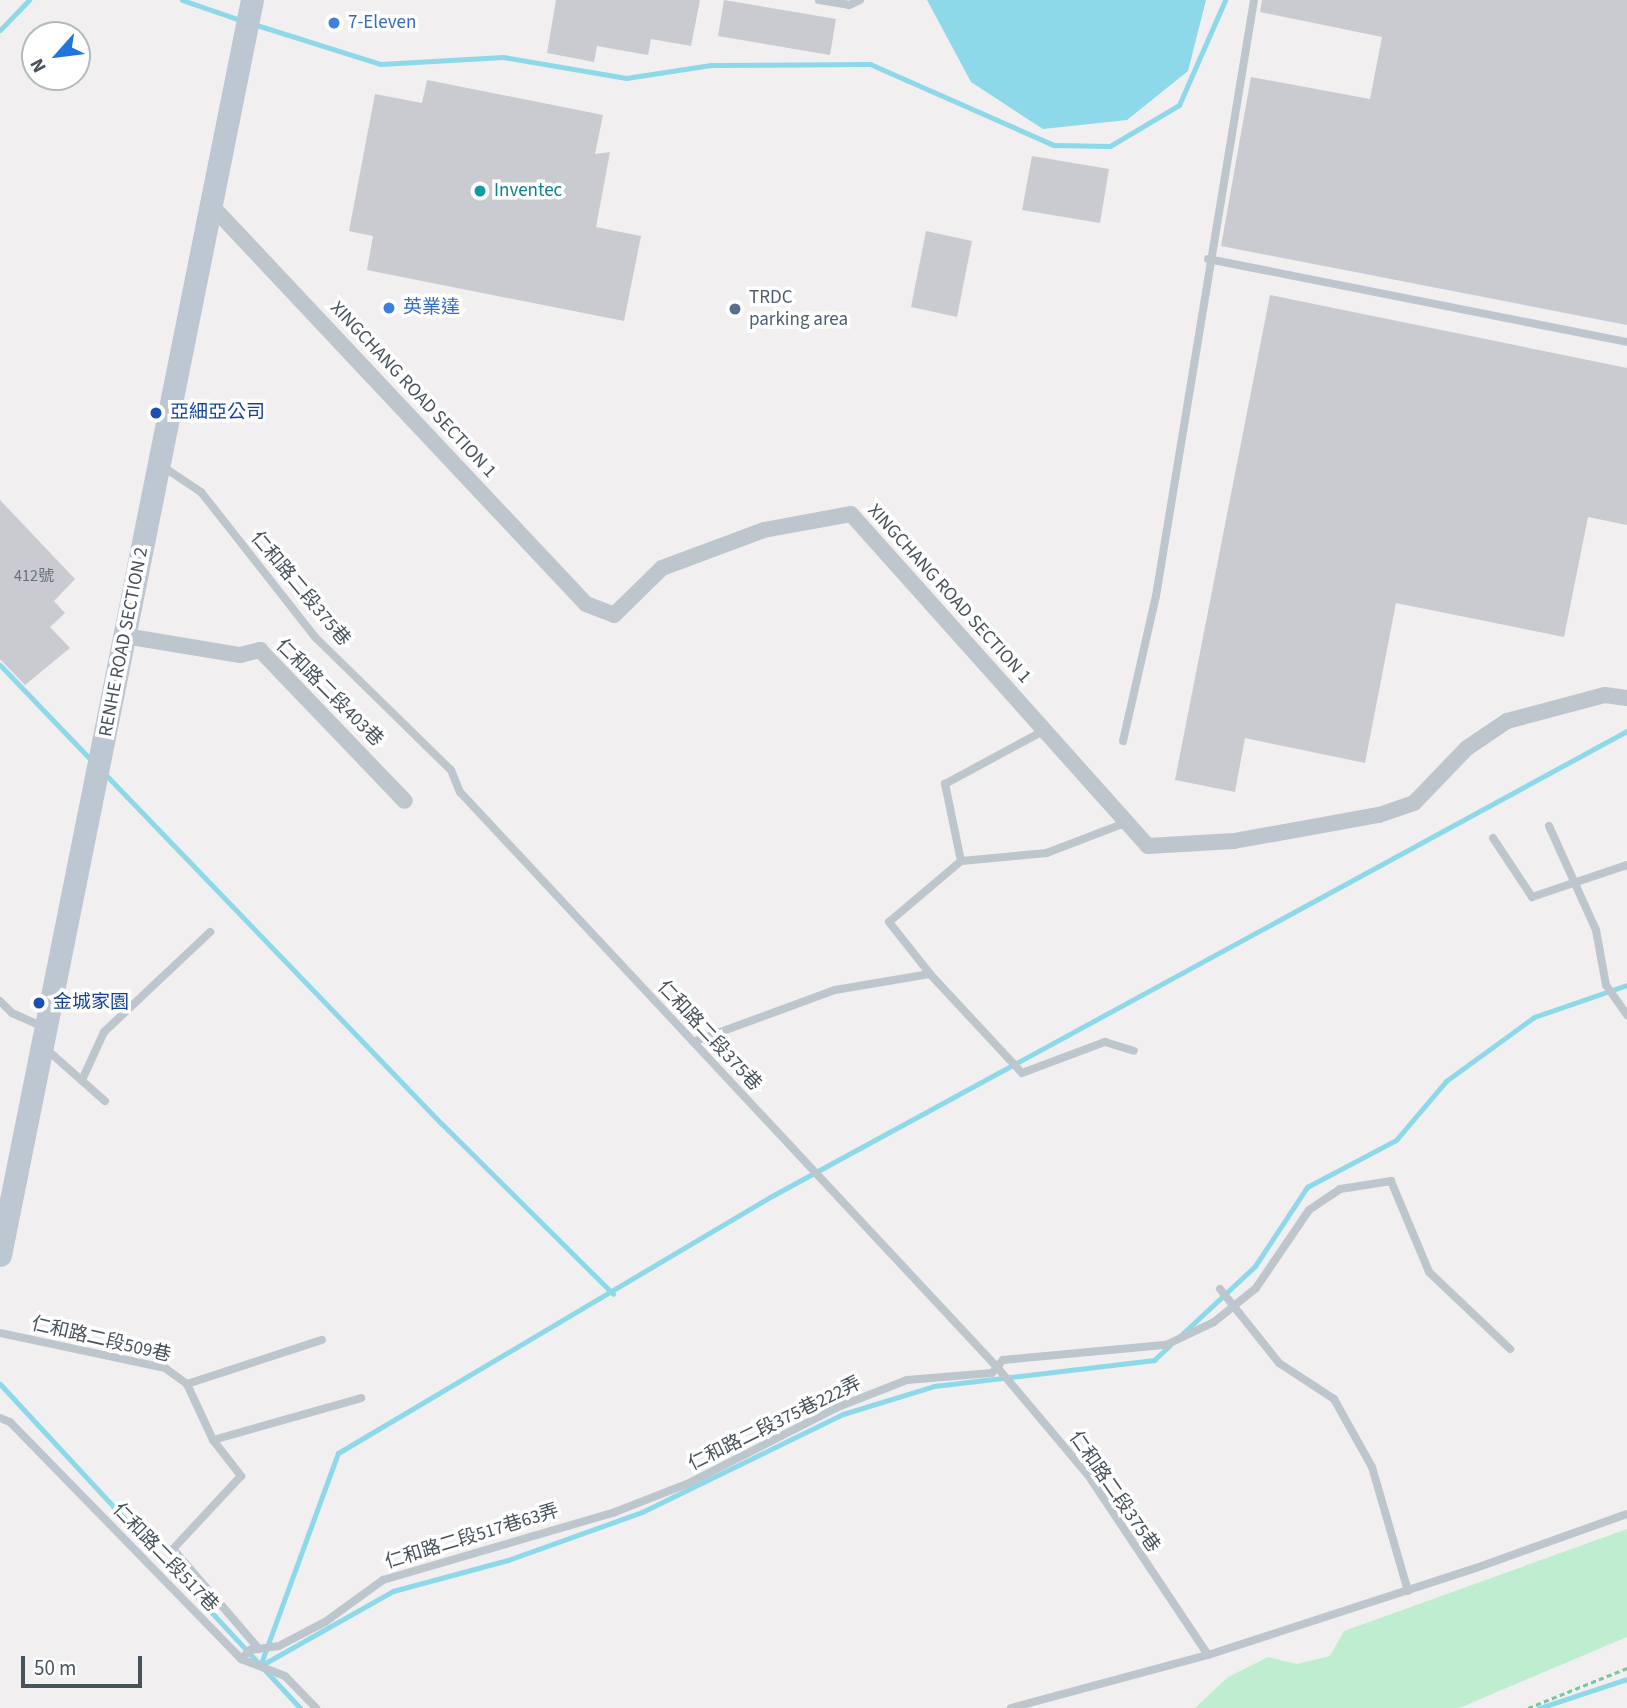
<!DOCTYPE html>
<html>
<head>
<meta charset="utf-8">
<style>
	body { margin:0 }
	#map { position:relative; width:1627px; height:1708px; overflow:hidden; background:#f1efef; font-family:"Source Sans 3","Noto Sans TC",sans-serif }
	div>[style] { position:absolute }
	.green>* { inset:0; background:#beeecf }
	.water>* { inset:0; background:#8dd8e9 }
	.stream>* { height:5px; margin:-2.5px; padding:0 2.5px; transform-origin:2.5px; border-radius:2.5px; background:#8dd8e9 }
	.building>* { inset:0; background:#c9cbd1 }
	.path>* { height:2.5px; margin-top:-1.25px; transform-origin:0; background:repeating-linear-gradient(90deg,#77caa0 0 5px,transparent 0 8.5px) }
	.service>* { height:8px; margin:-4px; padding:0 4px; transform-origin:4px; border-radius:4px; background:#bdc6cd }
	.minor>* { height:16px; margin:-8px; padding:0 8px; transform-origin:8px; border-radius:8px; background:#bdc6cd }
	.secondary>* { height:23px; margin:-11.5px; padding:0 11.5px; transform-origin:11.5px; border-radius:11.5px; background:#bdc7d2 }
	.dots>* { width:19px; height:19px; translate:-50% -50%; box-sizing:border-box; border:4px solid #fff; border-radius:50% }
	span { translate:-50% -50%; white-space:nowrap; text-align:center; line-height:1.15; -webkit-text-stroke:7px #fff; paint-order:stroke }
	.number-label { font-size:16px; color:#687078 }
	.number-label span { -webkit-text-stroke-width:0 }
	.shop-label { font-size:19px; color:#366cbe }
	.left { translate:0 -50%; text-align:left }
	.culture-label { font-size:19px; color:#0d838f }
	.service-label { font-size:19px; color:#4e5e75 }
	.street-label { font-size:19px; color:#47525b }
	.transit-label { font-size:19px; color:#164399 }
	.north { position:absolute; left:21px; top:21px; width:70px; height:70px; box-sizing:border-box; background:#fff; border:2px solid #b5babd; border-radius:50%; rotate:242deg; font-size:19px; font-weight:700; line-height:28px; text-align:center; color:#47525b }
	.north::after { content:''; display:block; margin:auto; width:24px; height:32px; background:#1f75db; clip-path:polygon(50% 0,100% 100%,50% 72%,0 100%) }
	.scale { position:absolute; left:21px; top:1656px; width:121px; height:32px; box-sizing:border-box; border:4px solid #47525b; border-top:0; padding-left:9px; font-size:21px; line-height:24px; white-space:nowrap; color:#47525b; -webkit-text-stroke:5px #fff; paint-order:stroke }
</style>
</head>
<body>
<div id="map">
	<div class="green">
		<i style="clip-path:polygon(1627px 1529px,1627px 1637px,1459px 1708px,1195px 1708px,1228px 1677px,1268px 1657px,1297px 1664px,1330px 1656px,1344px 1631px)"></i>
	</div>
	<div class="water">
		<i style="clip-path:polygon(927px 0,1206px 0,1188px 71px,1127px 120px,1043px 129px,971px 82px)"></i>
	</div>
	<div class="stream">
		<i style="left:182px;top:0;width:65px;rotate:19deg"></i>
		<i style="left:253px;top:24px;width:134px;rotate:17.4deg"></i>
		<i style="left:381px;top:64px;width:122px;rotate:-3.3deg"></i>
		<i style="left:503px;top:57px;width:125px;rotate:9.7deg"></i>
		<i style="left:626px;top:78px;width:86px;rotate:-8.7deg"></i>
		<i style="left:711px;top:65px;width:159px;rotate:-0.4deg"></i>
		<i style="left:870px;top:64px;width:201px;rotate:23.8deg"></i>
		<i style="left:1054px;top:145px;width:56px;rotate:1deg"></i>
		<i style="left:1110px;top:146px;width:80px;rotate:-30.7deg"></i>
		<i style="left:1179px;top:105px;width:115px;rotate:-66.3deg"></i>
		<i style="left:0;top:30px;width:42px;rotate:-46deg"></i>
		<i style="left:0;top:665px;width:133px;rotate:46.2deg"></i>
		<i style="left:104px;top:773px;width:487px;rotate:46.1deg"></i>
		<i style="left:442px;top:1124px;width:241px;rotate:44.8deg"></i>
		<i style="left:1180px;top:1336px;width:103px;rotate:-43deg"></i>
		<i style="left:1255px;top:1266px;width:95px;rotate:-56.6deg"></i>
		<i style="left:1307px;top:1187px;width:101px;rotate:-27.8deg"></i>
		<i style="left:1396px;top:1140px;width:77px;rotate:-49.7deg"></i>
		<i style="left:1446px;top:1081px;width:109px;rotate:-36deg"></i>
		<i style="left:1534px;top:1017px;width:98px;rotate:-19deg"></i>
		<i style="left:0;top:1384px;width:442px;rotate:47.2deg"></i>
		<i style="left:260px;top:1666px;width:227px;rotate:-69.9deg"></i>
		<i style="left:338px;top:1453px;width:502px;rotate:-30.65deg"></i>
		<i style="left:770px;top:1197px;width:976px;rotate:-28.54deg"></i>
		<i style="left:260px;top:1666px;width:153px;rotate:-29.4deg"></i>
		<i style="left:393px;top:1591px;width:119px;rotate:-15.1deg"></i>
		<i style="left:508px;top:1560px;width:142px;rotate:-19.7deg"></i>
		<i style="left:642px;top:1512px;width:224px;rotate:-26deg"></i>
		<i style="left:843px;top:1414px;width:95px;rotate:-17.1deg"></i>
		<i style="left:934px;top:1386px;width:222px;rotate:-6.7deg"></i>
		<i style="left:1154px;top:1360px;width:22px;rotate:-43deg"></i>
		<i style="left:1539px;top:1708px;width:93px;rotate:-18.2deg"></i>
	</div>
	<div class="building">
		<i style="clip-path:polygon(556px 0,700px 0,691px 46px,651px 39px,648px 55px,597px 46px,594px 62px,547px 53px)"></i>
		<i style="clip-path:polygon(724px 0,836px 19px,830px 55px,718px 36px)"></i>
		<i style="clip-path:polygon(1262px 0,1627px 0,1627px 325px,1221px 246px,1251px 77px,1370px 99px,1382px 37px,1260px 12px)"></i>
		<i style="clip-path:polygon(427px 80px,603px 115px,595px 154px,610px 152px,596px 227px,641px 236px,624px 321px,367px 270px,373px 236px,349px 231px,375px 94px,422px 103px)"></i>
		<i style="clip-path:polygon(1032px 156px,1109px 169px,1100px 223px,1022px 210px)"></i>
		<i style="clip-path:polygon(926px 231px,972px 241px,957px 317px,911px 307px)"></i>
		<i style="clip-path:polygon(1270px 295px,1627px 368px,1627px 525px,1588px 517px,1564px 637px,1396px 603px,1365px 763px,1245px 738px,1235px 792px,1175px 780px)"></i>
		<i style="clip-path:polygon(0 500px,75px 579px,54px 601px,65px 613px,50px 627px,70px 648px,25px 685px,0 659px)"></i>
	</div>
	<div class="path">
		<i style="left:1528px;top:1708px;width:107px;rotate:-22deg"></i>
	</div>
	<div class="service">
		<i style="left:819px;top:0;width:30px;rotate:9deg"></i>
		<i style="left:849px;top:5px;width:12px;rotate:-24deg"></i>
		<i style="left:1208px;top:259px;width:427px;rotate:11.2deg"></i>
		<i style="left:162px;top:466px;width:47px;rotate:33.7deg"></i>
		<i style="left:201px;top:492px;width:186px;rotate:51.8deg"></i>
		<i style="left:316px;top:638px;width:189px;rotate:44.4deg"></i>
		<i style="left:451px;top:770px;width:24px;rotate:68deg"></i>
		<i style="left:460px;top:792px;width:787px;rotate:46.96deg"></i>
		<i style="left:997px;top:1367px;width:141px;rotate:49.9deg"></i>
		<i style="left:1088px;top:1475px;width:216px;rotate:56.3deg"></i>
		<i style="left:1123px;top:741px;width:149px;rotate:-77.2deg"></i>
		<i style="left:1156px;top:596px;width:604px;rotate:-80.66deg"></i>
		<i style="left:1125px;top:823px;width:84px;rotate:159deg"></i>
		<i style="left:1047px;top:853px;width:86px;rotate:174.7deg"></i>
		<i style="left:961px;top:861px;width:94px;rotate:139.7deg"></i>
		<i style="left:889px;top:922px;width:66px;rotate:51.7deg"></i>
		<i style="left:930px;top:974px;width:135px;rotate:47.1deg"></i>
		<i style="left:1022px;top:1073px;width:89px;rotate:-20.5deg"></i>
		<i style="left:1105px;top:1042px;width:30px;rotate:17deg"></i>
		<i style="left:1549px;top:826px;width:114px;rotate:65.7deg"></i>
		<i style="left:1596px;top:930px;width:56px;rotate:79.7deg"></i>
		<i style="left:1606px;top:985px;width:37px;rotate:55deg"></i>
		<i style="left:1493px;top:838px;width:71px;rotate:56.5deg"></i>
		<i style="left:1532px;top:897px;width:100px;rotate:-18.6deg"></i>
		<i style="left:961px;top:861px;width:79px;rotate:-101.7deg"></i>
		<i style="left:945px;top:784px;width:111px;rotate:-28.4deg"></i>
		<i style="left:0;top:1001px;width:17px;rotate:45deg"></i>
		<i style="left:12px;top:1013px;width:34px;rotate:24deg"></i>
		<i style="left:693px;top:1042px;width:151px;rotate:-20.1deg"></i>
		<i style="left:835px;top:990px;width:96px;rotate:-9.6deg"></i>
		<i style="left:45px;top:1048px;width:80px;rotate:41.5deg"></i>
		<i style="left:82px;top:1080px;width:53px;rotate:-65.4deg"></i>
		<i style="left:104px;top:1032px;width:146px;rotate:-43.3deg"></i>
		<i style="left:1220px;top:1289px;width:95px;rotate:51.4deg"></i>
		<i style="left:1279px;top:1363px;width:66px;rotate:33.2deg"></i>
		<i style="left:1334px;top:1399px;width:78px;rotate:60.8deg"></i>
		<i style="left:1372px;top:1467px;width:129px;rotate:73.8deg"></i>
		<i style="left:0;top:1333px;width:169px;rotate:12deg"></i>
		<i style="left:165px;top:1368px;width:27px;rotate:36deg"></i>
		<i style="left:187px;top:1384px;width:62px;rotate:65.1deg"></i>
		<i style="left:213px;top:1440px;width:46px;rotate:52.1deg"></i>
		<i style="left:241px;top:1476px;width:100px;rotate:133deg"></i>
		<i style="left:173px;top:1549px;width:132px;rotate:49.3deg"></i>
		<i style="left:187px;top:1384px;width:142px;rotate:-18.1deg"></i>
		<i style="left:0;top:1418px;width:11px;rotate:22deg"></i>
		<i style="left:10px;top:1422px;width:331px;rotate:45.7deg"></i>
		<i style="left:241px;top:1659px;width:47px;rotate:21.1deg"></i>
		<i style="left:285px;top:1676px;width:45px;rotate:45.9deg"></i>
		<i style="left:213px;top:1440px;width:154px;rotate:-15.8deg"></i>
		<i style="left:241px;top:1659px;width:13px;rotate:-45deg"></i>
		<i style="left:250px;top:1650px;width:29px;rotate:-8deg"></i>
		<i style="left:279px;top:1646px;width:52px;rotate:-27.6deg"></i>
		<i style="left:325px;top:1622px;width:72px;rotate:-35.9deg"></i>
		<i style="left:383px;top:1580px;width:242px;rotate:-16.3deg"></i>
		<i style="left:615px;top:1512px;width:77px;rotate:-21.3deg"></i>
		<i style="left:687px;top:1484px;width:169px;rotate:-27deg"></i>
		<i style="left:838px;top:1407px;width:74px;rotate:-21.4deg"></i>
		<i style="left:907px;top:1380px;width:85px;rotate:-4.7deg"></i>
		<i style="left:992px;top:1373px;width:17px;rotate:-50deg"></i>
		<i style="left:1003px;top:1360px;width:164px;rotate:-5.3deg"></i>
		<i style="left:1166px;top:1345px;width:53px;rotate:-25.6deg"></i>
		<i style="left:1214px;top:1322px;width:54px;rotate:-39deg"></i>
		<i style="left:1256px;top:1288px;width:94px;rotate:-55.8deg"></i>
		<i style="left:1309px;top:1210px;width:37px;rotate:-34deg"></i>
		<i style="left:1340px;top:1189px;width:52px;rotate:-8.9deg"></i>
		<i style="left:1391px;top:1181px;width:99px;rotate:67.3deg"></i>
		<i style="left:1429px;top:1272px;width:112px;rotate:43.5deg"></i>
		<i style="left:1011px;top:1708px;width:204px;rotate:-15.1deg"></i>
		<i style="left:1208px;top:1655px;width:282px;rotate:-18deg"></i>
		<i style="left:1476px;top:1568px;width:160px;rotate:-19.7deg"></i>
	</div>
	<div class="minor">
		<i style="left:211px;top:205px;width:548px;rotate:46.78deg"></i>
		<i style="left:586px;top:604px;width:30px;rotate:21deg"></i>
		<i style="left:614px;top:615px;width:67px;rotate:-44.4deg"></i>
		<i style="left:662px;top:568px;width:109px;rotate:-20.4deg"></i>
		<i style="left:764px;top:530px;width:88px;rotate:-10.4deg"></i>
		<i style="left:851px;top:514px;width:445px;rotate:48.2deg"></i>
		<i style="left:1148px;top:846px;width:86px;rotate:-3.3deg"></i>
		<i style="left:1234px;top:841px;width:147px;rotate:-10.2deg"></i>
		<i style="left:1379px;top:815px;width:37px;rotate:-19deg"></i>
		<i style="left:1414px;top:803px;width:76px;rotate:-46.1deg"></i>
		<i style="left:1467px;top:748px;width:48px;rotate:-34deg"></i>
		<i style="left:1507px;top:721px;width:101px;rotate:-14.9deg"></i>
		<i style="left:1605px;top:695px;width:22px;rotate:8deg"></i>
		<i style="left:125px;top:636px;width:117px;rotate:9.4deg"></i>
		<i style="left:240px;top:655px;width:21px;rotate:-14deg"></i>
		<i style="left:260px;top:650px;width:209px;rotate:46.2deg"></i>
	</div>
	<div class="secondary">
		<i style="left:0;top:1255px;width:1280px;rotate:-78.65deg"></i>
	</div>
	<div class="dots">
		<i style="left:334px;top:23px;background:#3f7fe0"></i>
		<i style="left:480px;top:191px;background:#0f9aa8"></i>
		<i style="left:389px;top:308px;background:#3f7fe0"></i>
		<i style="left:735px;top:309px;background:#5c6f8a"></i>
		<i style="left:156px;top:413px;background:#1a4fb4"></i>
		<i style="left:39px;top:1003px;background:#1a4fb4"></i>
	</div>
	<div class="number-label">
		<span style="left:34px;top:576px">412號</span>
	</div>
	<div class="shop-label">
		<span class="left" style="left:348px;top:23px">7-Eleven</span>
		<span class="left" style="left:403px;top:308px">英業達</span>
	</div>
	<div class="culture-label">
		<span class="left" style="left:494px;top:191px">Inventec</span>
	</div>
	<div class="service-label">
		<span class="left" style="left:749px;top:309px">TRDC<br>parking area</span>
	</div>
	<div class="street-label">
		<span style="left:413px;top:390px;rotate:47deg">XINGCHANG ROAD SECTION 1</span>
		<span style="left:300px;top:589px;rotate:50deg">仁和路二段375巷</span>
		<span style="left:949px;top:594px;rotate:48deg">XINGCHANG ROAD SECTION 1</span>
		<span style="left:124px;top:642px;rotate:-79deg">RENHE ROAD SECTION 2</span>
		<span style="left:329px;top:693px;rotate:45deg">仁和路二段403巷</span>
		<span style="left:709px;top:1036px;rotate:47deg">仁和路二段375巷</span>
		<span style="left:101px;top:1340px;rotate:13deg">仁和路二段509巷</span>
		<span style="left:775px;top:1424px;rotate:-26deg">仁和路二段375巷222弄</span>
		<span style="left:1114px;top:1492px;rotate:55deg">仁和路二段375巷</span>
		<span style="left:472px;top:1537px;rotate:-17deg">仁和路二段517巷63弄</span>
		<span style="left:165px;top:1558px;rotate:46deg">仁和路二段517巷</span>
	</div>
	<div class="transit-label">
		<span class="left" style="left:170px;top:413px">亞細亞公司</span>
		<span class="left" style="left:53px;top:1003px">金城家園</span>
	</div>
	<div class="north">N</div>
	<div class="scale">50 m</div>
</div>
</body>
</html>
